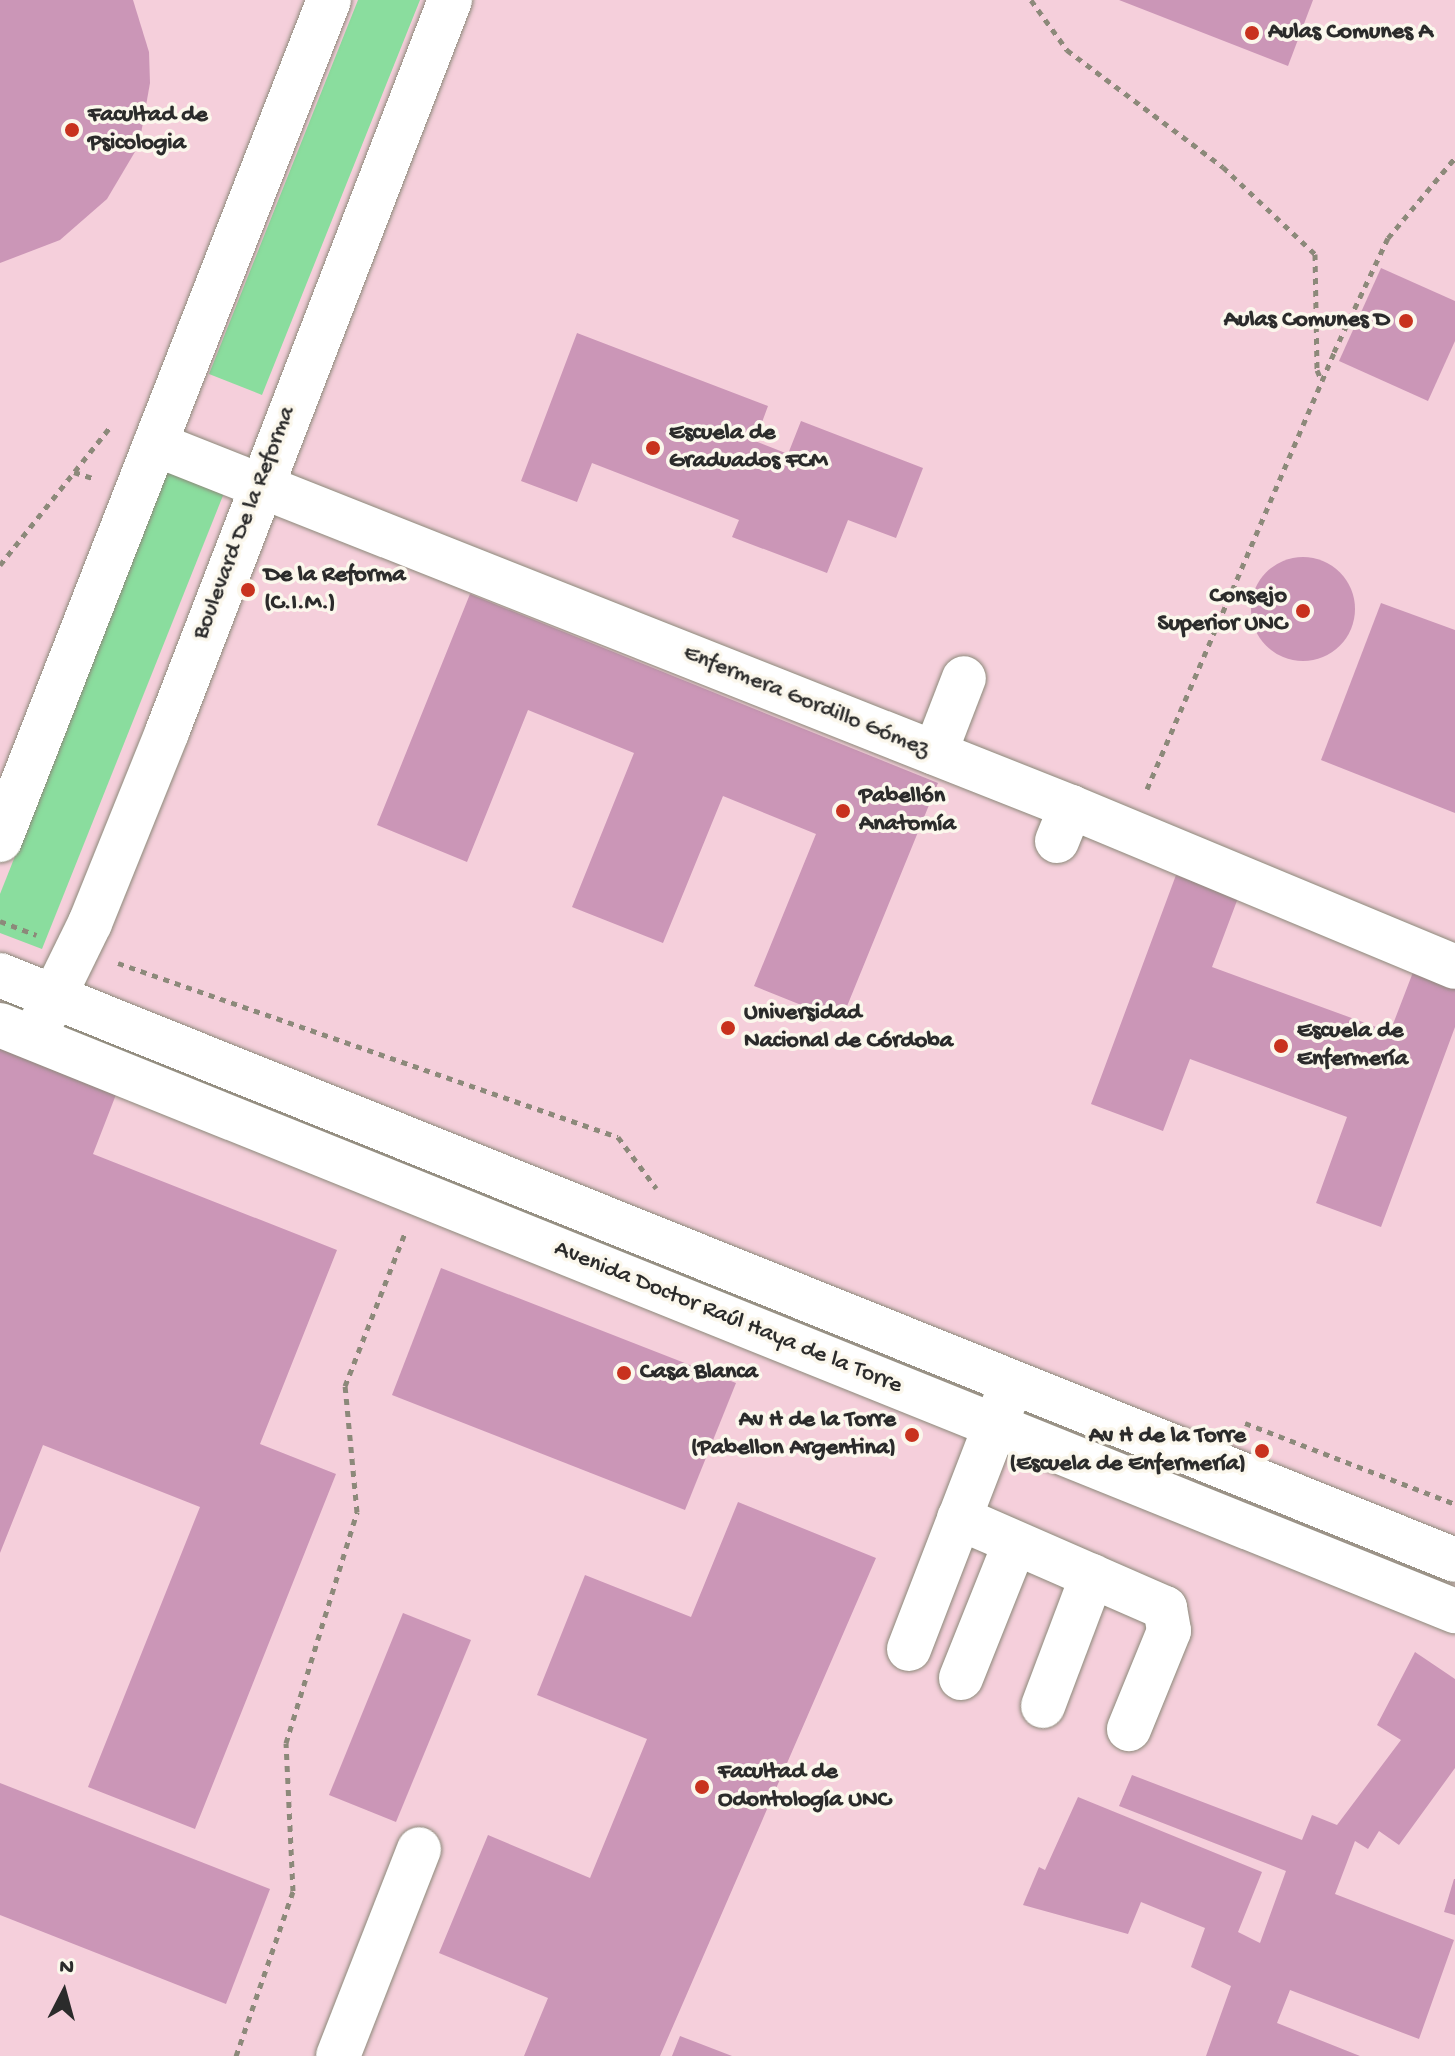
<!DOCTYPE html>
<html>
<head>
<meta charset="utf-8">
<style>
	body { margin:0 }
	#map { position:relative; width:1455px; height:2056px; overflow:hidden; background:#ede7ca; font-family:"Gochi Hand",sans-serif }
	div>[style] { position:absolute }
	.built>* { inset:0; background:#f5cfdb }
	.green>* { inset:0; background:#8add9e }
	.building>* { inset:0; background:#cb96b7 }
	.round { border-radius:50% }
	.path>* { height:5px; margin-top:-2.5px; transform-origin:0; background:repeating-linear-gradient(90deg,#8c897a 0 6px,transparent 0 12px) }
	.roads { filter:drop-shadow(0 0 2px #8c897a) drop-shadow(0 0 2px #8c897a) }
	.minor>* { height:44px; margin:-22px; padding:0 22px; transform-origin:22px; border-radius:22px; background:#fff }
	.dots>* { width:22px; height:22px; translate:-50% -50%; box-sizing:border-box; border:4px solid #fbf7ec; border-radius:50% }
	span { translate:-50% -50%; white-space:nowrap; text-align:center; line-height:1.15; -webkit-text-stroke:7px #fbf7ec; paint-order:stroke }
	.poi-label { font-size:24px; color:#2b2b2b; font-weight:700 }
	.left { translate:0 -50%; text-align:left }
	.right { translate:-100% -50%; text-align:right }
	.street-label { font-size:24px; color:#2b2b2b }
	.north { position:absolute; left:24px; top:1952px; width:80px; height:80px; -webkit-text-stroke:6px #fbf7ec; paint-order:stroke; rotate:6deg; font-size:22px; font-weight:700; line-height:32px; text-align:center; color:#2b2b2b }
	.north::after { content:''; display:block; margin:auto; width:28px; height:36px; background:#2b2b2b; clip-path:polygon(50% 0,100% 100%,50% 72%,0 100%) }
</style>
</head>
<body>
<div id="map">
	<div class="built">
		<i style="clip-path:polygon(0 0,1455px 0,1455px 2056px,0 2056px)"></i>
	</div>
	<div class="green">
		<i style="clip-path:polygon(358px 0,420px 0,262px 395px,209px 374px)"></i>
		<i style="clip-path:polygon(168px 471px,224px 493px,42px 949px,0 933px,0 894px)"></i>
	</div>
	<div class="building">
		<i style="clip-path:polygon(0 0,133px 0,149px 52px,150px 83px,139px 145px,107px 199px,60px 240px,0 263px)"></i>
		<i style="clip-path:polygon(1119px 0,1313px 0,1288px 66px)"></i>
		<i style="clip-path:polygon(1381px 268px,1455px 301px,1455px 341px,1428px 401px,1339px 361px)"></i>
		<i style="clip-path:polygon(577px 333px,768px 406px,755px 441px,788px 454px,801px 421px,923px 468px,896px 538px,848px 520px,827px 573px,732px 537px,739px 520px,592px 463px,577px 502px,521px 481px)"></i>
		<i class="round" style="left:1251px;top:557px;width:104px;height:104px"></i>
		<i style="clip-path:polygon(470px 594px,938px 783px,841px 1021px,754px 986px,816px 834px,723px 796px,663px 943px,572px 907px,634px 753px,528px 710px,467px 862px,377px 825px)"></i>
		<i style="clip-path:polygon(1381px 603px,1455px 630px,1455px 813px,1321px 760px)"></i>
		<i style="clip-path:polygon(1176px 875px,1238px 898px,1212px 967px,1390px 1032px,1415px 967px,1455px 981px,1455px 1027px,1381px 1227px,1316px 1203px,1347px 1117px,1190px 1059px,1163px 1131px,1091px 1104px)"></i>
		<i style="clip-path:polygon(0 1046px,117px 1092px,93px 1154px,337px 1250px,260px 1444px,336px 1474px,195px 1829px,88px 1787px,200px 1507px,43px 1445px,0 1553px)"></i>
		<i style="clip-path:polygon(441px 1268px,736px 1383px,685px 1510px,392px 1395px)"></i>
		<i style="clip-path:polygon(738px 1502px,876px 1558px,660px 2056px,524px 2056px,548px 1998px,439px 1953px,488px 1835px,590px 1878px,647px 1739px,537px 1695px,585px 1575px,691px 1617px)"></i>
		<i style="clip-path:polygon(403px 1613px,471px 1640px,396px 1822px,329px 1795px)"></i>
		<i style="clip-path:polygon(1415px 1652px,1455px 1679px,1455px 1768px,1399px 1845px,1379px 1831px,1368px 1849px,1355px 1841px,1335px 1894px,1454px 1940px,1419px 2039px,1290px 1990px,1277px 2023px,1360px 2056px,1206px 2056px,1231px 1986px,1191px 1967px,1205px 1928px,1141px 1902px,1128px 1934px,1023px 1905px,1039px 1867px,1045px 1870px,1078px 1797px,1262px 1872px,1238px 1932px,1260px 1943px,1286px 1871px,1119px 1806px,1132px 1775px,1302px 1840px,1312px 1815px,1337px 1825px,1401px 1740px,1377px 1725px)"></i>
		<i style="clip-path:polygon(0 1783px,270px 1889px,226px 2004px,0 1915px)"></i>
		<i style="clip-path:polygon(1454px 1879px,1455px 1879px,1455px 1915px,1444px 1912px)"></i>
		<i style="clip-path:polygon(680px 2036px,732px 2056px,672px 2056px)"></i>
	</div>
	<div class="path">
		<i style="left:1031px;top:0;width:62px;rotate:54.2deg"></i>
		<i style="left:1067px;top:50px;width:195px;rotate:36.9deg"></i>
		<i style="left:1223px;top:167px;width:127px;rotate:43.4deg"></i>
		<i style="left:1315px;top:254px;width:116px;rotate:89deg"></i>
		<i style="left:1317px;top:370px;width:12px;rotate:66deg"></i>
		<i style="left:74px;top:472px;width:23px;rotate:18deg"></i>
		<i style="left:0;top:565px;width:178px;rotate:-51.4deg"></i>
		<i style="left:1147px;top:789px;width:475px;rotate:-66.8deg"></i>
		<i style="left:1334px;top:352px;width:126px;rotate:-64.7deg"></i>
		<i style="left:1388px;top:238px;width:104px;rotate:-50.1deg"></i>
		<i style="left:0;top:921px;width:39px;rotate:21deg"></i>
		<i style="left:118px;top:963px;width:529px;rotate:19.19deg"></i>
		<i style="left:618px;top:1137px;width:64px;rotate:53.3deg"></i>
		<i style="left:1245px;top:1423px;width:225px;rotate:21.1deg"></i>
		<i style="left:236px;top:2056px;width:175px;rotate:-70.9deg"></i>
		<i style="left:293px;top:1891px;width:148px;rotate:-92.7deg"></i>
		<i style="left:286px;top:1743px;width:242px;rotate:-72.9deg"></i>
		<i style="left:357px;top:1512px;width:127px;rotate:-95.4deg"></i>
		<i style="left:345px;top:1386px;width:164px;rotate:-68.6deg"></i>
	</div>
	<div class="roads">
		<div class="minor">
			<i style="left:155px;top:444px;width:985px;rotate:21.62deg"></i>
			<i style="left:1071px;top:807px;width:416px;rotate:22.6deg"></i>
			<i style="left:935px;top:753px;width:80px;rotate:-68.9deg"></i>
			<i style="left:0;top:840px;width:902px;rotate:-68.61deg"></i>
			<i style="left:1057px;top:841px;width:37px;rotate:-68deg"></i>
			<i style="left:0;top:975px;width:1568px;rotate:21.9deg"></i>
			<i style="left:42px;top:1021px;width:109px;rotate:-63.9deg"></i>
			<i style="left:90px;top:923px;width:206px;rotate:-68deg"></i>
			<i style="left:167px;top:732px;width:785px;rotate:-68.86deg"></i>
			<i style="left:0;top:1025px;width:1569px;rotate:21.94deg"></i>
			<i style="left:959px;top:1518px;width:225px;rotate:23.6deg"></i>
			<i style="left:1165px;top:1608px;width:23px;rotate:80deg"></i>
			<i style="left:1169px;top:1631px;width:106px;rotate:112.2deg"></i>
			<i style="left:909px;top:1649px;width:267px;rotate:-68.9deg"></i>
			<i style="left:961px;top:1678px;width:145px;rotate:-68.2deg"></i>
			<i style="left:1043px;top:1706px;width:139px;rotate:-69.3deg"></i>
			<i style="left:338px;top:2056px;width:222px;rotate:-68.6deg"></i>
		</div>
	</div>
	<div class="dots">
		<i style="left:1252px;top:33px;background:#c8321e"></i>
		<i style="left:72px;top:130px;background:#c8321e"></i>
		<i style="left:1406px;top:321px;background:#c8321e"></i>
		<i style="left:653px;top:448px;background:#c8321e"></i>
		<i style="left:248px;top:590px;background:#c8321e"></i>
		<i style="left:1303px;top:611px;background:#c8321e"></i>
		<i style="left:843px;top:811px;background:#c8321e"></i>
		<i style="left:728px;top:1028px;background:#c8321e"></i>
		<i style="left:1281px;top:1046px;background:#c8321e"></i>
		<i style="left:624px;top:1373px;background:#c8321e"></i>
		<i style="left:912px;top:1435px;background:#c8321e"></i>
		<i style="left:1262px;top:1451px;background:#c8321e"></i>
		<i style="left:702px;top:1787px;background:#c8321e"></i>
	</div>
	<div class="poi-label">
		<span class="left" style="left:1268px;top:33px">Aulas Comunes A</span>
		<span class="left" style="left:88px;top:130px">Facultad de<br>Psicologia</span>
		<span class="right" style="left:1390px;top:321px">Aulas Comunes D</span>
		<span class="left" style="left:669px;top:448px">Escuela de<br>Graduados FCM</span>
		<span class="left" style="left:264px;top:590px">De la Reforma<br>(C.I.M.)</span>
		<span class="right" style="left:1287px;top:611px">Consejo<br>Superior UNC</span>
		<span class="left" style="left:859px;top:811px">Pabellón<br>Anatomía</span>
		<span class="left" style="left:744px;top:1028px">Universidad<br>Nacional de Córdoba</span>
		<span class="left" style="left:1297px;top:1046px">Escuela de<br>Enfermería</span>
		<span class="left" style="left:640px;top:1373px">Casa Blanca</span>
		<span class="right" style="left:896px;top:1435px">Av H de la Torre<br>(Pabellon Argentina)</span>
		<span class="right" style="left:1246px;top:1451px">Av H de la Torre<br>(Escuela de Enfermería)</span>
		<span class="left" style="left:718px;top:1787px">Facultad de<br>Odontología UNC</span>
	</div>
	<div class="street-label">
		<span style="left:245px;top:523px;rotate:-69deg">Boulevard De la Reforma</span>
		<span style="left:806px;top:702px;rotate:22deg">Enfermera Gordillo Gómez</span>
		<span style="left:728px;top:1318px;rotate:22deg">Avenida Doctor Raúl Haya de la Torre</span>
	</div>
	<div class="north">N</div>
</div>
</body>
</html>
